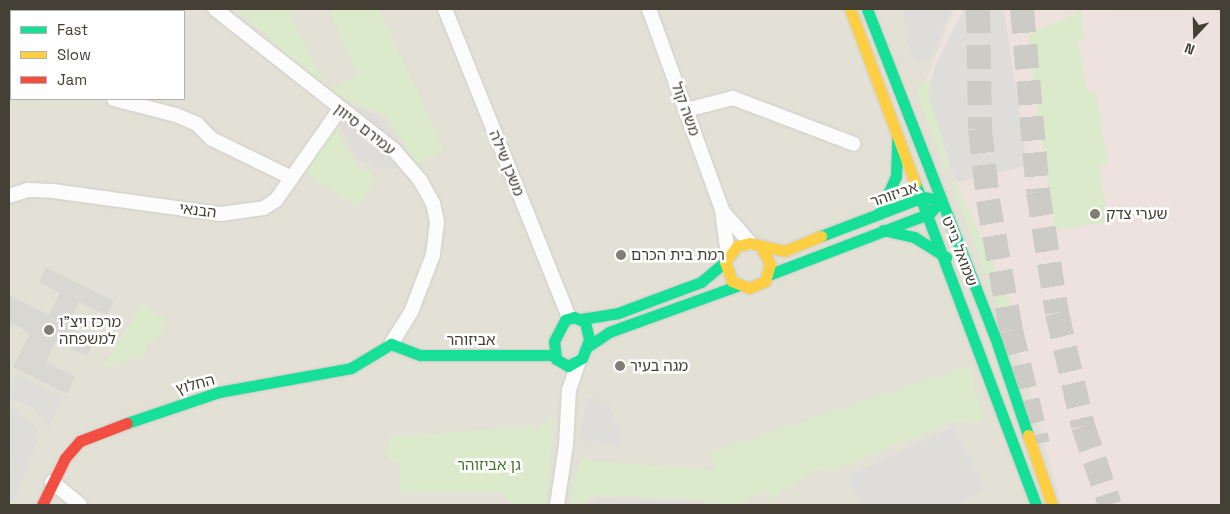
<!DOCTYPE html>
<html>
<head>
<meta charset="utf-8">
<style>
	body { margin:0 }
	#map { position:relative; width:1230px; height:514px; overflow:hidden; background:#efeee9; font-family:"Space Grotesk","Noto Sans Hebrew",sans-serif }
	div>[style] { position:absolute }
	.residential>* { inset:0; background:#e3e0d6 }
	.medical>* { inset:0; background:#eee2de }
	.green>* { inset:0; background:#dbeaca }
	.parking>* { inset:0; background:#deddd9 }
	.building>* { inset:0; background:#d9d7d2 }
	.highway-tunnel>* { height:24px; margin-top:-12px; transform-origin:0; background:repeating-linear-gradient(90deg,#cdcbc5 0 24px,transparent 0 36px) }
	.roads { filter:drop-shadow(0 0 1px #cdccc7) drop-shadow(0 0 1px #cdccc7) }
	.street>* { height:14px; margin:-7px; padding:0 7px; transform-origin:7px; border-radius:7px; background:#fdfcfc }
	.fast>* { height:11px; margin:-5.5px; padding:0 5.5px; transform-origin:5.5px; border-radius:5.5px; background:#16e098 }
	.slow>* { height:11px; margin:-5.5px; padding:0 5.5px; transform-origin:5.5px; border-radius:5.5px; background:#ffcf43 }
	.jam>* { height:11px; margin:-5.5px; padding:0 5.5px; transform-origin:5.5px; border-radius:5.5px; background:#f24e42 }
	.dots>* { width:14px; height:14px; translate:-50% -50%; box-sizing:border-box; border:2px solid #fff; border-radius:50% }
	span { translate:-50% -50%; white-space:nowrap; text-align:center; line-height:1.15; -webkit-text-stroke:5px #fff; paint-order:stroke }
	.street-label { font-size:15px; color:#454035 }
	.poi-label { font-size:15px; color:#454035 }
	.left { translate:0 -50%; text-align:left }
	.park-label { font-size:15px; color:#43752b }
	.frame { position:absolute; inset:0; border:10px solid #454035; pointer-events:none }
	.legend { position:absolute; left:10px; top:10px; width:175px; height:90px; box-sizing:border-box; background:#fff; border:1px solid #b5b3ae; margin:0; padding:6px 9px; list-style:none; font-size:15px; color:#454035 }
	.legend li { display:flex; align-items:center; gap:10px; height:25px }
	.legend b { width:25px; border:1px solid #b5b3ae }
	.north { position:absolute; left:1170px; top:10px; width:50px; height:50px; -webkit-text-stroke:4px #fff; paint-order:stroke; rotate:201deg; font-size:14px; font-weight:700; line-height:20px; text-align:center; color:#454035 }
	.north::after { content:''; display:block; margin:auto; width:18px; height:22px; background:#454035; clip-path:polygon(50% 0,100% 100%,50% 72%,0 100%) }
</style>
</head>
<body>
<div id="map">
	<div class="residential">
		<i style="clip-path:polygon(evenodd,9px 9px,1221px 9px,1221px 505px,9px 505px,9px 9px,11px 11px,184px 11px,184px 99px,11px 99px,11px 11px)"></i>
	</div>
	<div class="medical">
		<i style="clip-path:polygon(954px 9px,1221px 11px,1221px 505px,1062px 505px,1014px 336px,921px 92px)"></i>
	</div>
	<div class="green">
		<i style="clip-path:polygon(9px 9px,80px 9px,11px 11px,9px 37px)"></i>
		<i style="clip-path:polygon(234px 9px,287px 9px,326px 86px)"></i>
		<i style="clip-path:polygon(328px 9px,379px 9px,444px 150px,417px 165px,386px 116px,329px 91px,359px 75px)"></i>
		<i style="clip-path:polygon(1081px 11px,1085px 40px,1078px 40px,1088px 92px,1097px 93px,1107px 164px,1099px 166px,1108px 222px,1055px 230px,1027px 35px)"></i>
		<i style="clip-path:polygon(922px 82px,936px 82px,936px 108px,950px 178px,959px 188px,1020px 324px,1015px 326px,1004px 321px,929px 125px,917px 92px)"></i>
		<i style="clip-path:polygon(335px 126px,359px 169px,373px 173px,372px 187px,357px 206px,304px 172px)"></i>
		<i style="clip-path:polygon(142px 304px,163px 318px,164px 332px,147px 346px,144px 355px,103px 368px)"></i>
		<i style="clip-path:polygon(970px 366px,983px 421px,952px 422px,841px 467px,815px 470px,771px 499px,765px 490px,736px 505px,718px 505px,702px 499px,595px 495px,582px 505px,569px 505px,579px 460px,716px 470px,710px 453px)"></i>
		<i style="clip-path:polygon(555px 416px,546px 505px,511px 505px,500px 492px,400px 492px,400px 462px,388px 460px,389px 437px,519px 427px,536px 429px)"></i>
	</div>
	<div class="parking">
		<i style="clip-path:polygon(903px 9px,952px 9px,931px 58px,915px 61px,906px 40px)"></i>
		<i style="clip-path:polygon(964px 9px,1004px 9px,1027px 166px,958px 182px,952px 173px,928px 93px,936px 64px)"></i>
		<i style="clip-path:polygon(344px 102px,381px 117px,409px 156px,406px 169px,376px 168px,355px 158px,337px 119px)"></i>
		<i style="clip-path:polygon(16px 373px,62px 397px,49px 428px,33px 407px,9px 398px)"></i>
		<i style="clip-path:polygon(586px 397px,608px 403px,623px 437px,620px 446px,580px 439px)"></i>
		<i style="clip-path:polygon(12px 408px,36px 427px,39px 437px,14px 501px,9px 499px)"></i>
		<i style="clip-path:polygon(954px 427px,985px 488px,958px 505px,861px 505px,847px 476px)"></i>
		<i style="clip-path:polygon(597px 498px,699px 502px,709px 505px,586px 505px)"></i>
	</div>
	<div class="building">
		<i style="clip-path:polygon(46px 268px,114px 301px,107px 315px,79px 302px,67px 326px,95px 340px,87px 356px,56px 341px,46px 362px,75px 377px,67px 394px,13px 367px,30px 333px,9px 322px,9px 295px,49px 315px,60px 293px,39px 282px)"></i>
	</div>
	<div class="highway-tunnel">
		<i style="left:978px;top:9px;width:120px;rotate:89deg"></i>
		<i style="left:980px;top:129px;width:71px;rotate:83.6deg"></i>
		<i style="left:988px;top:200px;width:132px;rotate:80deg"></i>
		<i style="left:1011px;top:330px;width:117px;rotate:76.7deg"></i>
		<i style="left:1022px;top:9px;width:184px;rotate:85deg"></i>
		<i style="left:1038px;top:192px;width:122px;rotate:81.1deg"></i>
		<i style="left:1057px;top:313px;width:116px;rotate:77deg"></i>
		<i style="left:1083px;top:426px;width:83px;rotate:71.1deg"></i>
	</div>
	<div class="roads">
		<div class="street">
			<i style="left:215px;top:9px;width:228px;rotate:38.2deg"></i>
			<i style="left:394px;top:150px;width:40px;rotate:49deg"></i>
			<i style="left:420px;top:180px;width:26px;rotate:61deg"></i>
			<i style="left:433px;top:203px;width:19px;rotate:78deg"></i>
			<i style="left:437px;top:222px;width:33px;rotate:97deg"></i>
			<i style="left:433px;top:255px;width:61px;rotate:111.1deg"></i>
			<i style="left:411px;top:312px;width:38px;rotate:122deg"></i>
			<i style="left:445px;top:9px;width:333px;rotate:68.1deg"></i>
			<i style="left:649px;top:9px;width:214px;rotate:70deg"></i>
			<i style="left:722px;top:210px;width:45px;rotate:82.4deg"></i>
			<i style="left:114px;top:99px;width:64px;rotate:14.5deg"></i>
			<i style="left:176px;top:115px;width:23px;rotate:23deg"></i>
			<i style="left:197px;top:124px;width:21px;rotate:45deg"></i>
			<i style="left:212px;top:139px;width:89px;rotate:26deg"></i>
			<i style="left:686px;top:110px;width:49px;rotate:-14.3deg"></i>
			<i style="left:733px;top:98px;width:129px;rotate:20.8deg"></i>
			<i style="left:9px;top:196px;width:20px;rotate:-18deg"></i>
			<i style="left:28px;top:190px;width:25px;rotate:2deg"></i>
			<i style="left:53px;top:191px;width:170px;rotate:7.8deg"></i>
			<i style="left:221px;top:214px;width:43px;rotate:-7.9deg"></i>
			<i style="left:264px;top:208px;width:14px;rotate:-34deg"></i>
			<i style="left:276px;top:200px;width:111px;rotate:-54.9deg"></i>
			<i style="left:725px;top:214px;width:38px;rotate:49deg"></i>
			<i style="left:52px;top:482px;width:36px;rotate:39deg"></i>
			<i style="left:557px;top:505px;width:61px;rotate:-81.5deg"></i>
			<i style="left:566px;top:445px;width:55px;rotate:-86.9deg"></i>
			<i style="left:569px;top:390px;width:31px;rotate:-71deg"></i>
		</div>
		<div class="fast">
			<i style="left:867px;top:9px;width:358px;rotate:68.7deg"></i>
			<i style="left:997px;top:343px;width:97px;rotate:71.4deg"></i>
			<i style="left:915px;top:183px;width:344px;rotate:69.4deg"></i>
			<i style="left:879px;top:214px;width:42px;rotate:-65.9deg"></i>
			<i style="left:896px;top:176px;width:37px;rotate:-88deg"></i>
			<i style="left:883px;top:230px;width:32px;rotate:13deg"></i>
			<i style="left:914px;top:237px;width:38px;rotate:32deg"></i>
			<i style="left:821px;top:236px;width:109px;rotate:-20.9deg"></i>
			<i style="left:923px;top:197px;width:11px;rotate:10deg"></i>
			<i style="left:768px;top:275px;width:173px;rotate:-20.9deg"></i>
			<i style="left:930px;top:213px;width:11px;rotate:-49deg"></i>
			<i style="left:574px;top:317px;width:12px;rotate:24deg"></i>
			<i style="left:585px;top:322px;width:18px;rotate:77deg"></i>
			<i style="left:589px;top:340px;width:19px;rotate:111deg"></i>
			<i style="left:582px;top:358px;width:16px;rotate:150deg"></i>
			<i style="left:568px;top:366px;width:14px;rotate:-150deg"></i>
			<i style="left:556px;top:359px;width:18px;rotate:-96deg"></i>
			<i style="left:554px;top:341px;width:24px;rotate:-62deg"></i>
			<i style="left:565px;top:320px;width:9px;rotate:-18deg"></i>
			<i style="left:581px;top:319px;width:37px;rotate:-9deg"></i>
			<i style="left:618px;top:313px;width:89px;rotate:-20.5deg"></i>
			<i style="left:701px;top:282px;width:31px;rotate:-40deg"></i>
			<i style="left:587px;top:347px;width:27px;rotate:-34deg"></i>
			<i style="left:609px;top:332px;width:136px;rotate:-19.8deg"></i>
			<i style="left:127px;top:423px;width:97px;rotate:-18.6deg"></i>
			<i style="left:219px;top:392px;width:134px;rotate:-10.3deg"></i>
			<i style="left:351px;top:368px;width:47px;rotate:-31deg"></i>
			<i style="left:391px;top:344px;width:31px;rotate:21deg"></i>
			<i style="left:420px;top:355px;width:134px"></i>
		</div>
		<div class="slow">
			<i style="left:850px;top:9px;width:186px;rotate:69.5deg"></i>
			<i style="left:762px;top:249px;width:17px;rotate:62deg"></i>
			<i style="left:770px;top:264px;width:18px;rotate:106deg"></i>
			<i style="left:765px;top:281px;width:17px;rotate:156deg"></i>
			<i style="left:749px;top:288px;width:18px;rotate:-158deg"></i>
			<i style="left:732px;top:281px;width:20px;rotate:-110deg"></i>
			<i style="left:725px;top:262px;width:20px;rotate:-53deg"></i>
			<i style="left:737px;top:246px;width:13px;rotate:-13deg"></i>
			<i style="left:750px;top:243px;width:35px;rotate:13deg"></i>
			<i style="left:784px;top:251px;width:40px;rotate:-22deg"></i>
			<i style="left:1028px;top:435px;width:74px;rotate:71.1deg"></i>
		</div>
		<div class="jam">
			<i style="left:42px;top:505px;width:52px;rotate:-63.9deg"></i>
			<i style="left:65px;top:458px;width:23px;rotate:-49deg"></i>
			<i style="left:80px;top:441px;width:50px;rotate:-21deg"></i>
		</div>
	</div>
	<div class="dots">
		<i style="left:1095px;top:214px;background:#807d74"></i>
		<i style="left:621px;top:255px;background:#807d74"></i>
		<i style="left:49px;top:330px;background:#807d74"></i>
		<i style="left:620px;top:366px;background:#807d74"></i>
	</div>
	<div class="street-label">
		<span style="left:686px;top:109px;rotate:70deg">משה קול</span>
		<span style="left:365px;top:129px;rotate:38deg">עמירם סיוון</span>
		<span style="left:507px;top:163px;rotate:68deg">משכן שילה</span>
		<span style="left:894px;top:194px;rotate:-19deg">אביזוהר</span>
		<span style="left:198px;top:210px;rotate:7deg">הבנאי</span>
		<span style="left:960px;top:251px;rotate:69deg">שמואל בייט</span>
		<span style="left:471px;top:340px">אביזוהר</span>
		<span style="left:195px;top:384px;rotate:-15deg">החלוץ</span>
	</div>
	<div class="poi-label">
		<span class="left" style="left:1106px;top:214px">שערי צדק</span>
		<span class="left" style="left:631px;top:255px">רמת בית הכרם</span>
		<span class="left" style="left:59px;top:330px">מרכז ויצ"ו<br>למשפחה</span>
		<span class="left" style="left:630px;top:366px">מגה בעיר</span>
	</div>
	<div class="park-label">
		<span style="left:489px;top:465px">גן אביזוהר</span>
	</div>
	<div class="frame"></div>
	<ul class="legend">
	<li><b style="height:6px;background:#16e098"></b>Fast</li>
	<li><b style="height:6px;background:#ffcf43"></b>Slow</li>
	<li><b style="height:6px;background:#f24e42"></b>Jam</li>
	</ul>
	<div class="north">N</div>
</div>
</body>
</html>
